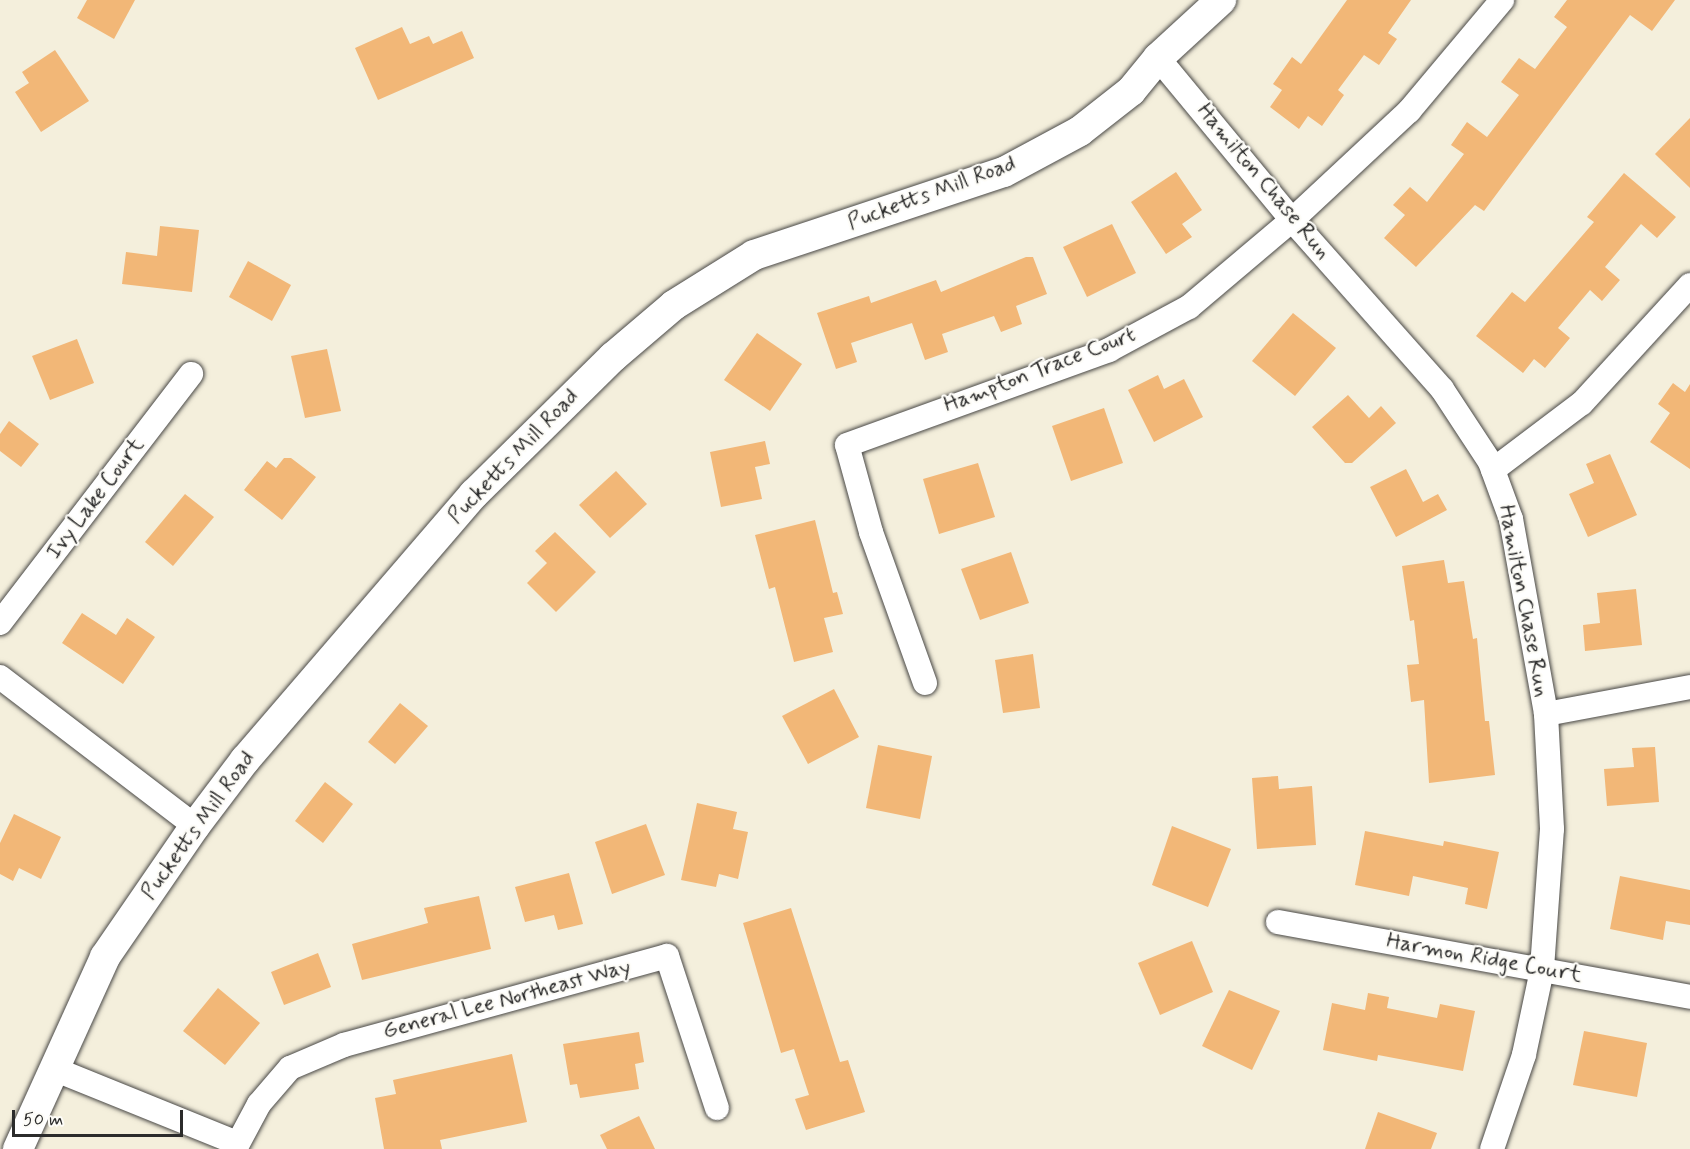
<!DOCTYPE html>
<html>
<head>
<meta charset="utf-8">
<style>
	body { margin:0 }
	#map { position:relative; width:1690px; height:1149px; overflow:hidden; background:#f4efdc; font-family:Mynerve,sans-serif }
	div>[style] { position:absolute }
	.building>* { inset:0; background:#f2b777 }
	.roads { filter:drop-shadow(0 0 2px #494846) drop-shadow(0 0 2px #494846) }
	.minor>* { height:24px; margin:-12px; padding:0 12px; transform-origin:12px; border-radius:12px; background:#fff }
	.tertiary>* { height:30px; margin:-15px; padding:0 15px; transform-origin:15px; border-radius:15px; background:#fff }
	span { translate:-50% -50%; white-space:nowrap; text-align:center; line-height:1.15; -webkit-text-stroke:4.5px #fdfcf7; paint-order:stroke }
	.street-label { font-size:22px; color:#2b2b2b }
	.scale { position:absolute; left:12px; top:1110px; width:171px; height:27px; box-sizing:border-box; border:3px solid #2b2b2b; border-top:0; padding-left:8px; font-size:18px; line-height:21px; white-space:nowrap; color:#2b2b2b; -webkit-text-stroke:4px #fdfcf7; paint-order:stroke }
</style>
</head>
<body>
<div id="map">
	<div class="building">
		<i style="clip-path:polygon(87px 0,135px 0,114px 39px,77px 18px)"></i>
		<i style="clip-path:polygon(1347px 0,1411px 0,1388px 33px,1397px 39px,1379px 65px,1364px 55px,1338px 90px,1344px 95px,1322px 126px,1308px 116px,1299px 129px,1270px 107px,1282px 90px,1273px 84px,1292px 57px,1301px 64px)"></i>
		<i style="clip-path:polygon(1567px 0,1675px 0,1652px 31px,1630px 15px,1484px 211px,1475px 205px,1416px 267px,1384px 238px,1405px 215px,1393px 205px,1410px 187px,1427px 202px,1464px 154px,1451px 145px,1467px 122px,1487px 137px,1519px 95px,1501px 82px,1519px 58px,1535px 69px,1567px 27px,1554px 17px)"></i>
		<i style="clip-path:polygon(402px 27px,410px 44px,429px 36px,433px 44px,462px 31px,474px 58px,378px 100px,355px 48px)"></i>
		<i style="clip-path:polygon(55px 50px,89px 101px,41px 132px,15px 92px,29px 83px,22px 72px)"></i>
		<i style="clip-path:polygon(1690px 118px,1690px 188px,1655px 154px)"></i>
		<i style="clip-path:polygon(1176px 172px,1202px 210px,1182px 224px,1192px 237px,1166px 254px,1131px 202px)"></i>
		<i style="clip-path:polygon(1624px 173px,1676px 217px,1657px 238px,1641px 224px,1605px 267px,1620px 280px,1602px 301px,1590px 290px,1558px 328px,1570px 338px,1545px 368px,1534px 359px,1523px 373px,1476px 336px,1512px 292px,1525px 302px,1594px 222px,1587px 217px)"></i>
		<i style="clip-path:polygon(1112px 224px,1136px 273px,1087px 297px,1063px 247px)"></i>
		<i style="clip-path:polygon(160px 226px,199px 230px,192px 292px,122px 284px,126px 252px,157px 256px)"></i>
		<i style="clip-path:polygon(1026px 257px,1033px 257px,1047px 294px,1016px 306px,1022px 324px,1001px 332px,994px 316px,942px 334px,948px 352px,925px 360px,912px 323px,851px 343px,857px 362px,836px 369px,817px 313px,869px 296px,871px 303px,936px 280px,941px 292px)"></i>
		<i style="clip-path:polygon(248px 261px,291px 285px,272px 321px,229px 297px)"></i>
		<i style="clip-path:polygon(1293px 313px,1336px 348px,1295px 396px,1252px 361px)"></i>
		<i style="clip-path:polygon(757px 333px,802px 364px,770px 411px,724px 380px)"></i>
		<i style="clip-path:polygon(77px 339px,94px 383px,50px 400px,32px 356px)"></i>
		<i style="clip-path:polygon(327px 349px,341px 411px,305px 418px,291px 356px)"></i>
		<i style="clip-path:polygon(1158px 375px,1164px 389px,1184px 379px,1203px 417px,1154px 442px,1128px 390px)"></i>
		<i style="clip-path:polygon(1673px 383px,1685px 392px,1690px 384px,1690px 469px,1650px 442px,1670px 413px,1658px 404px)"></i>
		<i style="clip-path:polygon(1348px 395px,1369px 418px,1381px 406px,1396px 423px,1352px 463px,1345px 463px,1312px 427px)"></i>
		<i style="clip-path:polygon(1104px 408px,1123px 463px,1071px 481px,1052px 426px)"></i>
		<i style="clip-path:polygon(9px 421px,39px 444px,21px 467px,0 451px,0 434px)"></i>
		<i style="clip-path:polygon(765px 441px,770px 464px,755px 467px,762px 499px,721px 507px,710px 452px)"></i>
		<i style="clip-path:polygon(1610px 454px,1637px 515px,1588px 537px,1569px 494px,1594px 483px,1586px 464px)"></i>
		<i style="clip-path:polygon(284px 458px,291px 458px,316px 477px,282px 520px,244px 490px,267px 461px,276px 468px)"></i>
		<i style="clip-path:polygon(978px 463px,995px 517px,939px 534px,923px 479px)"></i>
		<i style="clip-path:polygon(1406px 469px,1423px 502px,1438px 494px,1447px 510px,1396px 537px,1370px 487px)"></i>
		<i style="clip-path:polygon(616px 471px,647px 504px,610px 538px,579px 505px)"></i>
		<i style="clip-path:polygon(185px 494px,214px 517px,173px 566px,145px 542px)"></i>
		<i style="clip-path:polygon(815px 520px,833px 593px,837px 592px,843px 614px,824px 618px,833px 652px,794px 662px,775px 587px,769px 589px,755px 535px)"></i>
		<i style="clip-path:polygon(555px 532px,596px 572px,556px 612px,527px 583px,547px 563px,535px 551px)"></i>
		<i style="clip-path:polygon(1011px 552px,1029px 603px,980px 620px,961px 569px)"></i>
		<i style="clip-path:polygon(1444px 560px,1448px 583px,1464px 581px,1473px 639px,1477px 638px,1485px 721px,1489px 721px,1495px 775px,1429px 783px,1424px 700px,1411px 702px,1407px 665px,1419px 664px,1414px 620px,1410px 621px,1402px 566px)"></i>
		<i style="clip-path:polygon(1636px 589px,1642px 645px,1585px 651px,1583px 625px,1600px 623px,1597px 593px)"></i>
		<i style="clip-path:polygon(82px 613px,116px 635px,127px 618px,155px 637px,123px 684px,62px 643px)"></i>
		<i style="clip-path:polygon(1033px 654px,1040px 708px,1003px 713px,995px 660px)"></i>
		<i style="clip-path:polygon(834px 689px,859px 737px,808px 764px,782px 716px)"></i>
		<i style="clip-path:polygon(400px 703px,428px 726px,395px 764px,368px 742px)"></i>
		<i style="clip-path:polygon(878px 745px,932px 756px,920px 819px,866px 808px)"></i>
		<i style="clip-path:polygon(1655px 747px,1659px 802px,1607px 806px,1604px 769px,1634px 767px,1632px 748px)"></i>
		<i style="clip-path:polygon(1278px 776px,1279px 789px,1312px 786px,1316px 845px,1257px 849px,1252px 778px)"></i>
		<i style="clip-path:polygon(325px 782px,353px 804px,323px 843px,295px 821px)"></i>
		<i style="clip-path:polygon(697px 803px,737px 812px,733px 829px,748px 832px,738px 879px,719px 874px,716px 887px,681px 880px)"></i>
		<i style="clip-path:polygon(14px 814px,61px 837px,41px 879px,19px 868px,13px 881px,0 874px,0 843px)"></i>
		<i style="clip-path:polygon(646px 824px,665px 875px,612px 894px,595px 842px)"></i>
		<i style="clip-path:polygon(1172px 826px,1231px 849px,1208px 907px,1152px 885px)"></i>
		<i style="clip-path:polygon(1365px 831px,1443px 846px,1444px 841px,1499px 852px,1487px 909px,1465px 904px,1468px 888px,1413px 876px,1409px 896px,1355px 885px)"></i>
		<i style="clip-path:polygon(569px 873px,583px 924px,558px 930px,554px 915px,525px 922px,515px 887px)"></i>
		<i style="clip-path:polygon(1620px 876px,1690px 890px,1690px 925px,1666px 921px,1663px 940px,1610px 929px)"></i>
		<i style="clip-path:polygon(479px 896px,491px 949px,362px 980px,352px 944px,428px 923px,424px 908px)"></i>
		<i style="clip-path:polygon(791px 908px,840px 1062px,848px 1060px,865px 1112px,806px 1130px,795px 1099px,809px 1095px,794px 1049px,781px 1053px,743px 923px)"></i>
		<i style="clip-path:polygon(1192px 941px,1213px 992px,1160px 1015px,1138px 963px)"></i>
		<i style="clip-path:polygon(318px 953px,331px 987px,284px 1005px,271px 972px)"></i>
		<i style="clip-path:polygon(218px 988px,260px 1023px,225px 1065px,183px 1031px)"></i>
		<i style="clip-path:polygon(1229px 990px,1280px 1011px,1252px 1070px,1202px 1046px)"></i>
		<i style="clip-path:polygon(1368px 993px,1389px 997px,1387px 1008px,1437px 1018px,1440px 1004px,1475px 1011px,1463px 1071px,1378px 1055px,1377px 1061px,1323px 1050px,1332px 1003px,1365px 1010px)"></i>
		<i style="clip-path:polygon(1584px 1031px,1647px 1043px,1637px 1097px,1573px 1085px)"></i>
		<i style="clip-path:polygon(639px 1032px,644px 1062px,635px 1064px,639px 1089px,580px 1098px,577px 1084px,570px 1085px,563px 1044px)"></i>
		<i style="clip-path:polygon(512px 1054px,527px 1122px,440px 1140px,442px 1149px,384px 1149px,375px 1098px,396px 1094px,393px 1080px)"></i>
		<i style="clip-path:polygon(1378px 1112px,1437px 1133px,1431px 1149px,1365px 1149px)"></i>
		<i style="clip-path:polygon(639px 1116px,655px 1149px,607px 1149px,600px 1135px)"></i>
	</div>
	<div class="roads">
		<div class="minor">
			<i style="left:1158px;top:58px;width:210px;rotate:50.4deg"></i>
			<i style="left:1292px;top:220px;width:226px;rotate:48.4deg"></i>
			<i style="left:1442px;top:389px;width:87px;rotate:56.7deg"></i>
			<i style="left:1490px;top:462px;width:61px;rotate:69.8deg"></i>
			<i style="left:1511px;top:519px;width:198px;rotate:79.8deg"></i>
			<i style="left:1546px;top:714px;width:115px;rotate:87deg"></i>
			<i style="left:1552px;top:829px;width:141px;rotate:94.1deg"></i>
			<i style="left:1542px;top:970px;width:87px;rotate:102deg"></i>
			<i style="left:1524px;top:1055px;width:99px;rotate:108.8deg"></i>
			<i style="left:1493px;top:470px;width:111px;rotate:-37deg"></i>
			<i style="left:1582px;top:403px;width:160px;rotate:-47.5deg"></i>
			<i style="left:0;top:623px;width:314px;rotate:-52.5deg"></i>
			<i style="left:0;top:677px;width:245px;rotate:37.4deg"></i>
			<i style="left:925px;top:683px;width:160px;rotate:-109.7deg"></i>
			<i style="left:871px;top:532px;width:90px;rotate:-105.4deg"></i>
			<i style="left:847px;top:445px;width:279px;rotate:-19.9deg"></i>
			<i style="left:1109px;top:350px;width:91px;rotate:-28.3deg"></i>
			<i style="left:1189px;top:307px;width:135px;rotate:-40.2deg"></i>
			<i style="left:1292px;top:220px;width:160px;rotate:-43deg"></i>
			<i style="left:1409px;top:111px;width:145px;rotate:-50deg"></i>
			<i style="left:1546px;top:714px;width:147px;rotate:-10.6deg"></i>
			<i style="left:1278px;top:922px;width:419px;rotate:10.3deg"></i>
			<i style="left:54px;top:1069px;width:197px;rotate:22deg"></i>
			<i style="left:235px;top:1149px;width:51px;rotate:-61.9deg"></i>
			<i style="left:259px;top:1104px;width:48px;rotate:-49.3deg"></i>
			<i style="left:290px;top:1068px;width:59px;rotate:-23.1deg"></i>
			<i style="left:344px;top:1045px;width:335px;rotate:-15.4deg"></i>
			<i style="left:667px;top:956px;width:160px;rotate:71.8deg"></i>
		</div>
		<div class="tertiary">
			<i style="left:18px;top:1149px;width:211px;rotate:-65.6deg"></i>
			<i style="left:105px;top:957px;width:159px;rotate:-55.5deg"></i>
			<i style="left:195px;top:826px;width:83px;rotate:-52.9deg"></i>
			<i style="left:245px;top:760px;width:351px;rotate:-49.3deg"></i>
			<i style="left:474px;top:494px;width:195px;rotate:-44.6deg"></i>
			<i style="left:613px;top:357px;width:80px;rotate:-40.4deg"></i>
			<i style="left:674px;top:305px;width:94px;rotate:-32deg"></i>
			<i style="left:754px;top:255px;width:263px;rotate:-18.4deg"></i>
			<i style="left:1004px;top:172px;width:86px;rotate:-28.3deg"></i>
			<i style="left:1080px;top:131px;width:65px;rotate:-38.1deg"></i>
			<i style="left:1131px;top:91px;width:43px;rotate:-50.7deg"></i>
			<i style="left:1158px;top:58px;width:86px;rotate:-42.6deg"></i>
		</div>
	</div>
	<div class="street-label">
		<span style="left:1263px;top:182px;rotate:50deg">Hamilton Chase Run</span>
		<span style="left:932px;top:194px;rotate:-20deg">Pucketts Mill Road</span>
		<span style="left:1040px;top:371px;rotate:-21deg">Hampton Trace Court</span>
		<span style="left:514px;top:457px;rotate:-46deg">Pucketts Mill Road</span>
		<span style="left:96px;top:499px;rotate:-53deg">Ivy Lake Court</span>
		<span style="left:1523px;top:601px;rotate:79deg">Hamilton Chase Run</span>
		<span style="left:199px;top:826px;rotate:-54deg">Pucketts Mill Road</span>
		<span style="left:1484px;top:959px;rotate:10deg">Harmon Ridge Court</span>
		<span style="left:507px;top:1000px;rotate:-15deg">General Lee Northeast Way</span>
	</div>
	<div class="scale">50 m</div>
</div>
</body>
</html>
